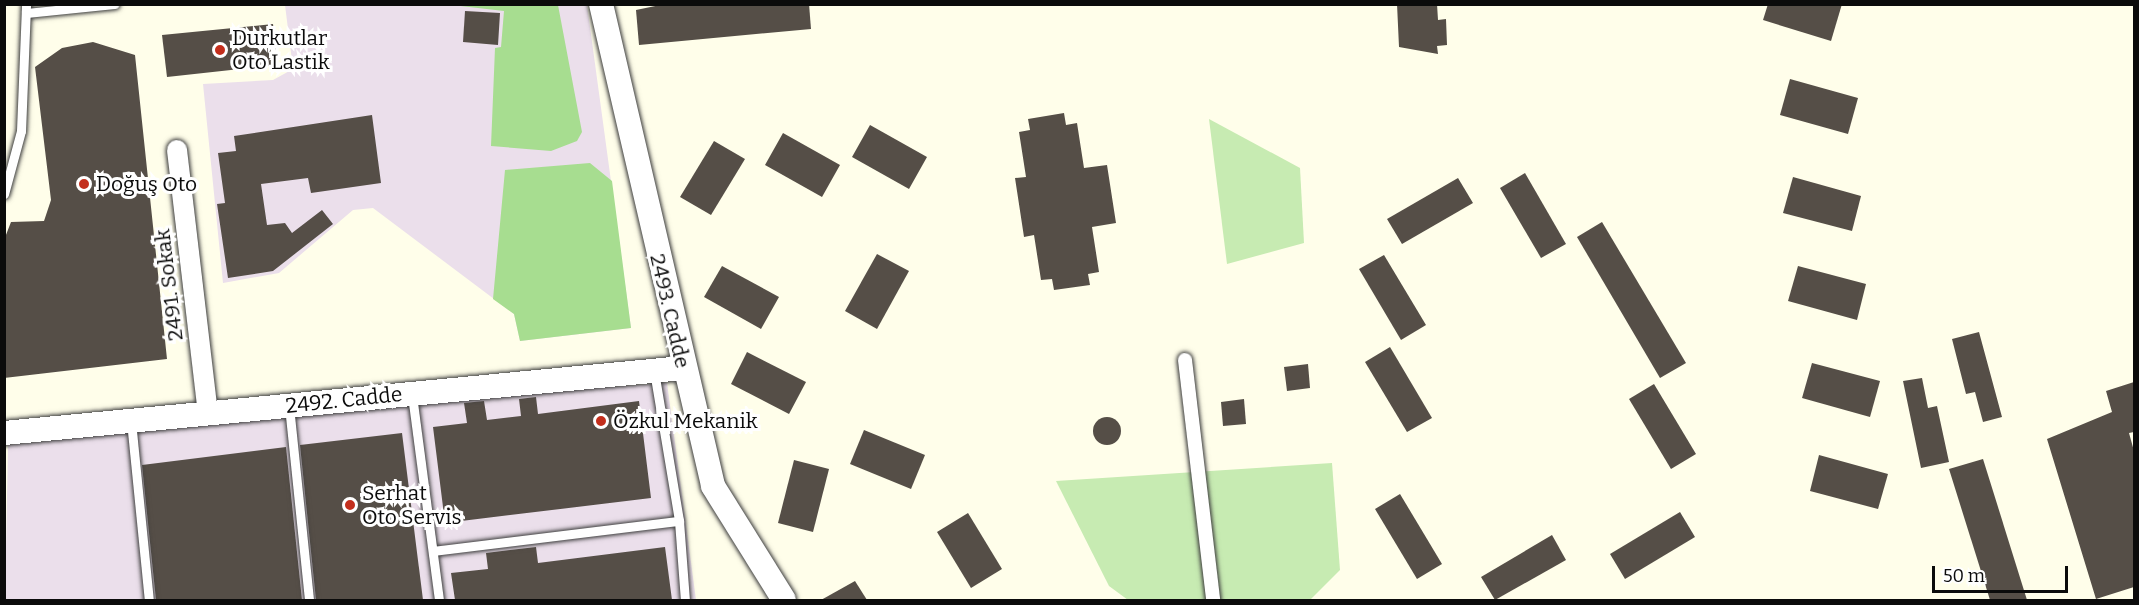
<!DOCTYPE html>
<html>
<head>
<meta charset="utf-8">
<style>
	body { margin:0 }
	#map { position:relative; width:2139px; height:605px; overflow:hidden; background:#fffeea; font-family:Bitter,serif }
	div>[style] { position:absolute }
	.industrial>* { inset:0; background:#ebdfeb }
	.green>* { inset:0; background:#c7ebb2 }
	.forest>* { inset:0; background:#a7dd90 }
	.building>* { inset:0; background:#554e47 }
	.round { border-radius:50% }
	.roads { filter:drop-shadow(0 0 2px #3e3e3e) drop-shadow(0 0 2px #3e3e3e) }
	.service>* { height:9px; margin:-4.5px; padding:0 4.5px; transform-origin:4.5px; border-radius:4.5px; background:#fff }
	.pedestrian>* { height:14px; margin:-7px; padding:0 7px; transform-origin:7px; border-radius:7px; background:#fff }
	.minor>* { height:20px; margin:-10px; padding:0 10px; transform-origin:10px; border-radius:10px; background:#fff }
	.tertiary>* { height:24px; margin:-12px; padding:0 12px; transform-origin:12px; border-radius:12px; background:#fff }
	.dots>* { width:16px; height:16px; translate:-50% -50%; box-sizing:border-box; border:3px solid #fff; border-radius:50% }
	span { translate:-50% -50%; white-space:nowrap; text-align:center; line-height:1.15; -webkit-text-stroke:6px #fff; paint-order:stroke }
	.poi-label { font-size:21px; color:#0b0b0b }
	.left { translate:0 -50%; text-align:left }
	.street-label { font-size:21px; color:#0b0b0b }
	.frame { position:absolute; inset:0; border:6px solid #0b0b0b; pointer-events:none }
	.scale { position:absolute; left:1932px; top:566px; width:136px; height:27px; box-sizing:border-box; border:3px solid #0b0b0b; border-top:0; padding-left:8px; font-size:18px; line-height:21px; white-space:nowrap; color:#0b0b0b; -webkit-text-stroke:4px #fff; paint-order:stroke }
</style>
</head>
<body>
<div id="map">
	<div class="industrial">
		<i style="clip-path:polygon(285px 5px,587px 5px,631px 328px,520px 341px,514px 314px,373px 208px,353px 210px,279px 273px,223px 283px,203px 84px,273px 80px,293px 69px)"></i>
		<i style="clip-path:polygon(667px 383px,696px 600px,5px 600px,8px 445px,452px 398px)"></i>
	</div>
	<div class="green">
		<i style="clip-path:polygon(1209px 119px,1300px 168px,1304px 243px,1227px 264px)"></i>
		<i style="clip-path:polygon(1332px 463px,1340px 570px,1310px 600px,1128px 600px,1109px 586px,1056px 481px)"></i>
	</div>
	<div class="forest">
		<i style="clip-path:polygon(452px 5px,558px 5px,582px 132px,577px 141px,551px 151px,491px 146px,495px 48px,501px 47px,504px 11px)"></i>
		<i style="clip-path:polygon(590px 163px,612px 181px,631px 328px,520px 341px,514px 314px,493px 299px,505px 170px)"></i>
	</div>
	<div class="building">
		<i style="clip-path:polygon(665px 4px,809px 4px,811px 29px,639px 45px,636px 10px)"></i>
		<i style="clip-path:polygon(1397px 4px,1437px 4px,1438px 20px,1446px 19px,1447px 45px,1437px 46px,1438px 54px,1399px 47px)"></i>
		<i style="clip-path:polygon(1768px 4px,1842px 4px,1831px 41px,1763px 20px)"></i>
		<i style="clip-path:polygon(465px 11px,500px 13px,498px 45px,463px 42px)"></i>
		<i style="clip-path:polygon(273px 24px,277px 65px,167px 77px,162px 35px)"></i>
		<i style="clip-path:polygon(93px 42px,135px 55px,167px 359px,4px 378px,4px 240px,11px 222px,44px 221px,51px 200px,35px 67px,62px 48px)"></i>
		<i style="clip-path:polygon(1790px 79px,1858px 98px,1848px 134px,1780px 115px)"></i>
		<i style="clip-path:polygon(1064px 113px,1066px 125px,1077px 123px,1084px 168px,1107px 165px,1116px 223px,1092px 227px,1099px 272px,1088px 274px,1090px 285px,1054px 290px,1052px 279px,1041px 280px,1034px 235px,1024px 237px,1015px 178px,1026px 177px,1019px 132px,1030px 130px,1028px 119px)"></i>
		<i style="clip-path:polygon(372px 115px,381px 183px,311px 193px,308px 178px,261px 184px,267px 225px,285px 223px,292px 233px,322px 210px,333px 224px,273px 271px,228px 278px,217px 204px,225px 203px,218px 153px,236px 151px,234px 136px)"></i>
		<i style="clip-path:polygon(870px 125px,927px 157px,909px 189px,852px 157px)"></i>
		<i style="clip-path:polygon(783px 133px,840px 165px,822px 197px,765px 165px)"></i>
		<i style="clip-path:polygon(714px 141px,745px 159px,711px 215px,680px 197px)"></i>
		<i style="clip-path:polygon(1525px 173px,1566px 244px,1541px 258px,1500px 188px)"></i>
		<i style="clip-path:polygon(1793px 177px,1861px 196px,1852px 231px,1783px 213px)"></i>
		<i style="clip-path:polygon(1458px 178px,1473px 203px,1402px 244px,1387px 219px)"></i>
		<i style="clip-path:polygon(1602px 222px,1686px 363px,1660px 378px,1577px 237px)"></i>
		<i style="clip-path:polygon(877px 254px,909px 271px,877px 329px,845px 311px)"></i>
		<i style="clip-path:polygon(1384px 255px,1426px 325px,1401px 340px,1359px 269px)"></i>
		<i style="clip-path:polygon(722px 266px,779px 297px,761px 329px,704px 297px)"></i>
		<i style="clip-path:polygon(1798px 266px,1866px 284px,1857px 320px,1788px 301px)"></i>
		<i style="clip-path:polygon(1979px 332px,2002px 417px,1983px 422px,1975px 392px,1966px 394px,1952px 339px)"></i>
		<i style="clip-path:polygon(1390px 347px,1432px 418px,1407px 432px,1365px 362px)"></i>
		<i style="clip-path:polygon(747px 352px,806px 382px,789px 414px,731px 384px)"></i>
		<i style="clip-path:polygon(1812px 363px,1880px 381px,1870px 417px,1802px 398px)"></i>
		<i style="clip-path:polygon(1308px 364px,1310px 388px,1287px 391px,1284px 367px)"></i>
		<i style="clip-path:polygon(1922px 378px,1928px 408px,1937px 406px,1949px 462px,1921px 468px,1903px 381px)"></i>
		<i style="clip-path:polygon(2134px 382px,2134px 432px,2129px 433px,2134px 451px,2134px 587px,2096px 599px,2047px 439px,2112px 412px,2106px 391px)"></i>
		<i style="clip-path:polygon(1654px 384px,1696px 454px,1671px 469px,1629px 399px)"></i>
		<i style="clip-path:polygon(536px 397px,538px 414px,639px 401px,651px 498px,445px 523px,433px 427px,467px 423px,464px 403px,484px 401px,487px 420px,521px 416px,519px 399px)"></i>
		<i style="clip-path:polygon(1244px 399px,1246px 424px,1223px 426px,1221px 402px)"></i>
		<i class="round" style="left:1093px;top:417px;width:28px;height:28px"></i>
		<i style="clip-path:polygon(864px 430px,925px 455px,911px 489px,850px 464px)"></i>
		<i style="clip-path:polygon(402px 433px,423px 600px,316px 600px,300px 445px)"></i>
		<i style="clip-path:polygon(286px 447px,302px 600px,156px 600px,142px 465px)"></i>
		<i style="clip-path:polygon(1819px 455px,1888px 474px,1878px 509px,1810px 491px)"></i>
		<i style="clip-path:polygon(1983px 459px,2027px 600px,1990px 600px,1949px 469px)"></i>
		<i style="clip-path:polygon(794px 460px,829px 469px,813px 532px,778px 523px)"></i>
		<i style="clip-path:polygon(1400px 494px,1442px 564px,1417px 579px,1375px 509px)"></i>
		<i style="clip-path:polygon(1680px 512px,1695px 537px,1625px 579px,1610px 554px)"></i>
		<i style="clip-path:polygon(968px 513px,1002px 569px,971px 588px,937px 532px)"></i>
		<i style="clip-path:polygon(1552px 535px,1566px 560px,1495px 600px,1481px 577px)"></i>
		<i style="clip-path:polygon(536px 547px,538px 563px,665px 547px,672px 600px,455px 600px,451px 573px,488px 569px,486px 553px)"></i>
		<i style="clip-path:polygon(855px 581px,867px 600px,821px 600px)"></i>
	</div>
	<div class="roads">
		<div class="service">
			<i style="left:26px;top:13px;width:89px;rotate:-5.8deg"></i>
			<i style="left:4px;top:194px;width:65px;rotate:-74.9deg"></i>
			<i style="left:21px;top:131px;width:127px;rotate:-87.7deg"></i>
			<i style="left:654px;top:371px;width:152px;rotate:80.5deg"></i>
			<i style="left:679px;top:521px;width:79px;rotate:85.7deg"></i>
			<i style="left:412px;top:395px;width:207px;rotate:82.5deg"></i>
			<i style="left:289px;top:406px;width:195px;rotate:84.1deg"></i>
			<i style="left:131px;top:421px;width:180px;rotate:84.3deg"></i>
			<i style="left:433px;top:551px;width:248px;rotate:-7deg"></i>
		</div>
		<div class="pedestrian">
			<i style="left:1185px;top:360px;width:242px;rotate:83.3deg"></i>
		</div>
		<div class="minor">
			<i style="left:177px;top:150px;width:266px;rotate:83.3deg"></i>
		</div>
		<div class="tertiary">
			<i style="left:601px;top:4px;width:495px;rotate:76.9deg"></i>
			<i style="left:713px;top:486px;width:134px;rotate:58.1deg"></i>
			<i style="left:4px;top:433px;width:682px;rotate:-5.47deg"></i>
		</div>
	</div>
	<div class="dots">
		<i style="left:220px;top:50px;background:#c32e1c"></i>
		<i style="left:84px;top:184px;background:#c32e1c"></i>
		<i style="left:601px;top:421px;background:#c32e1c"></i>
		<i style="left:350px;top:505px;background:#c32e1c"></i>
	</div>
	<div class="poi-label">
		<span class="left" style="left:232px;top:50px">Durkutlar<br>Oto Lastik</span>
		<span class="left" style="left:96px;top:184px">Doğuş Oto</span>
		<span class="left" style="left:613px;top:421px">Özkul Mekanik</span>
		<span class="left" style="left:362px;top:505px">Serhat<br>Oto Servis</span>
	</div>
	<div class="street-label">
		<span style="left:169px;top:285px;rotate:-97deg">2491. Sokak</span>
		<span style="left:670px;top:311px;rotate:77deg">2493. Cadde</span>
		<span style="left:344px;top:400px;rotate:-6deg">2492. Cadde</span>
	</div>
	<div class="frame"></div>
	<div class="scale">50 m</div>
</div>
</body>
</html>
